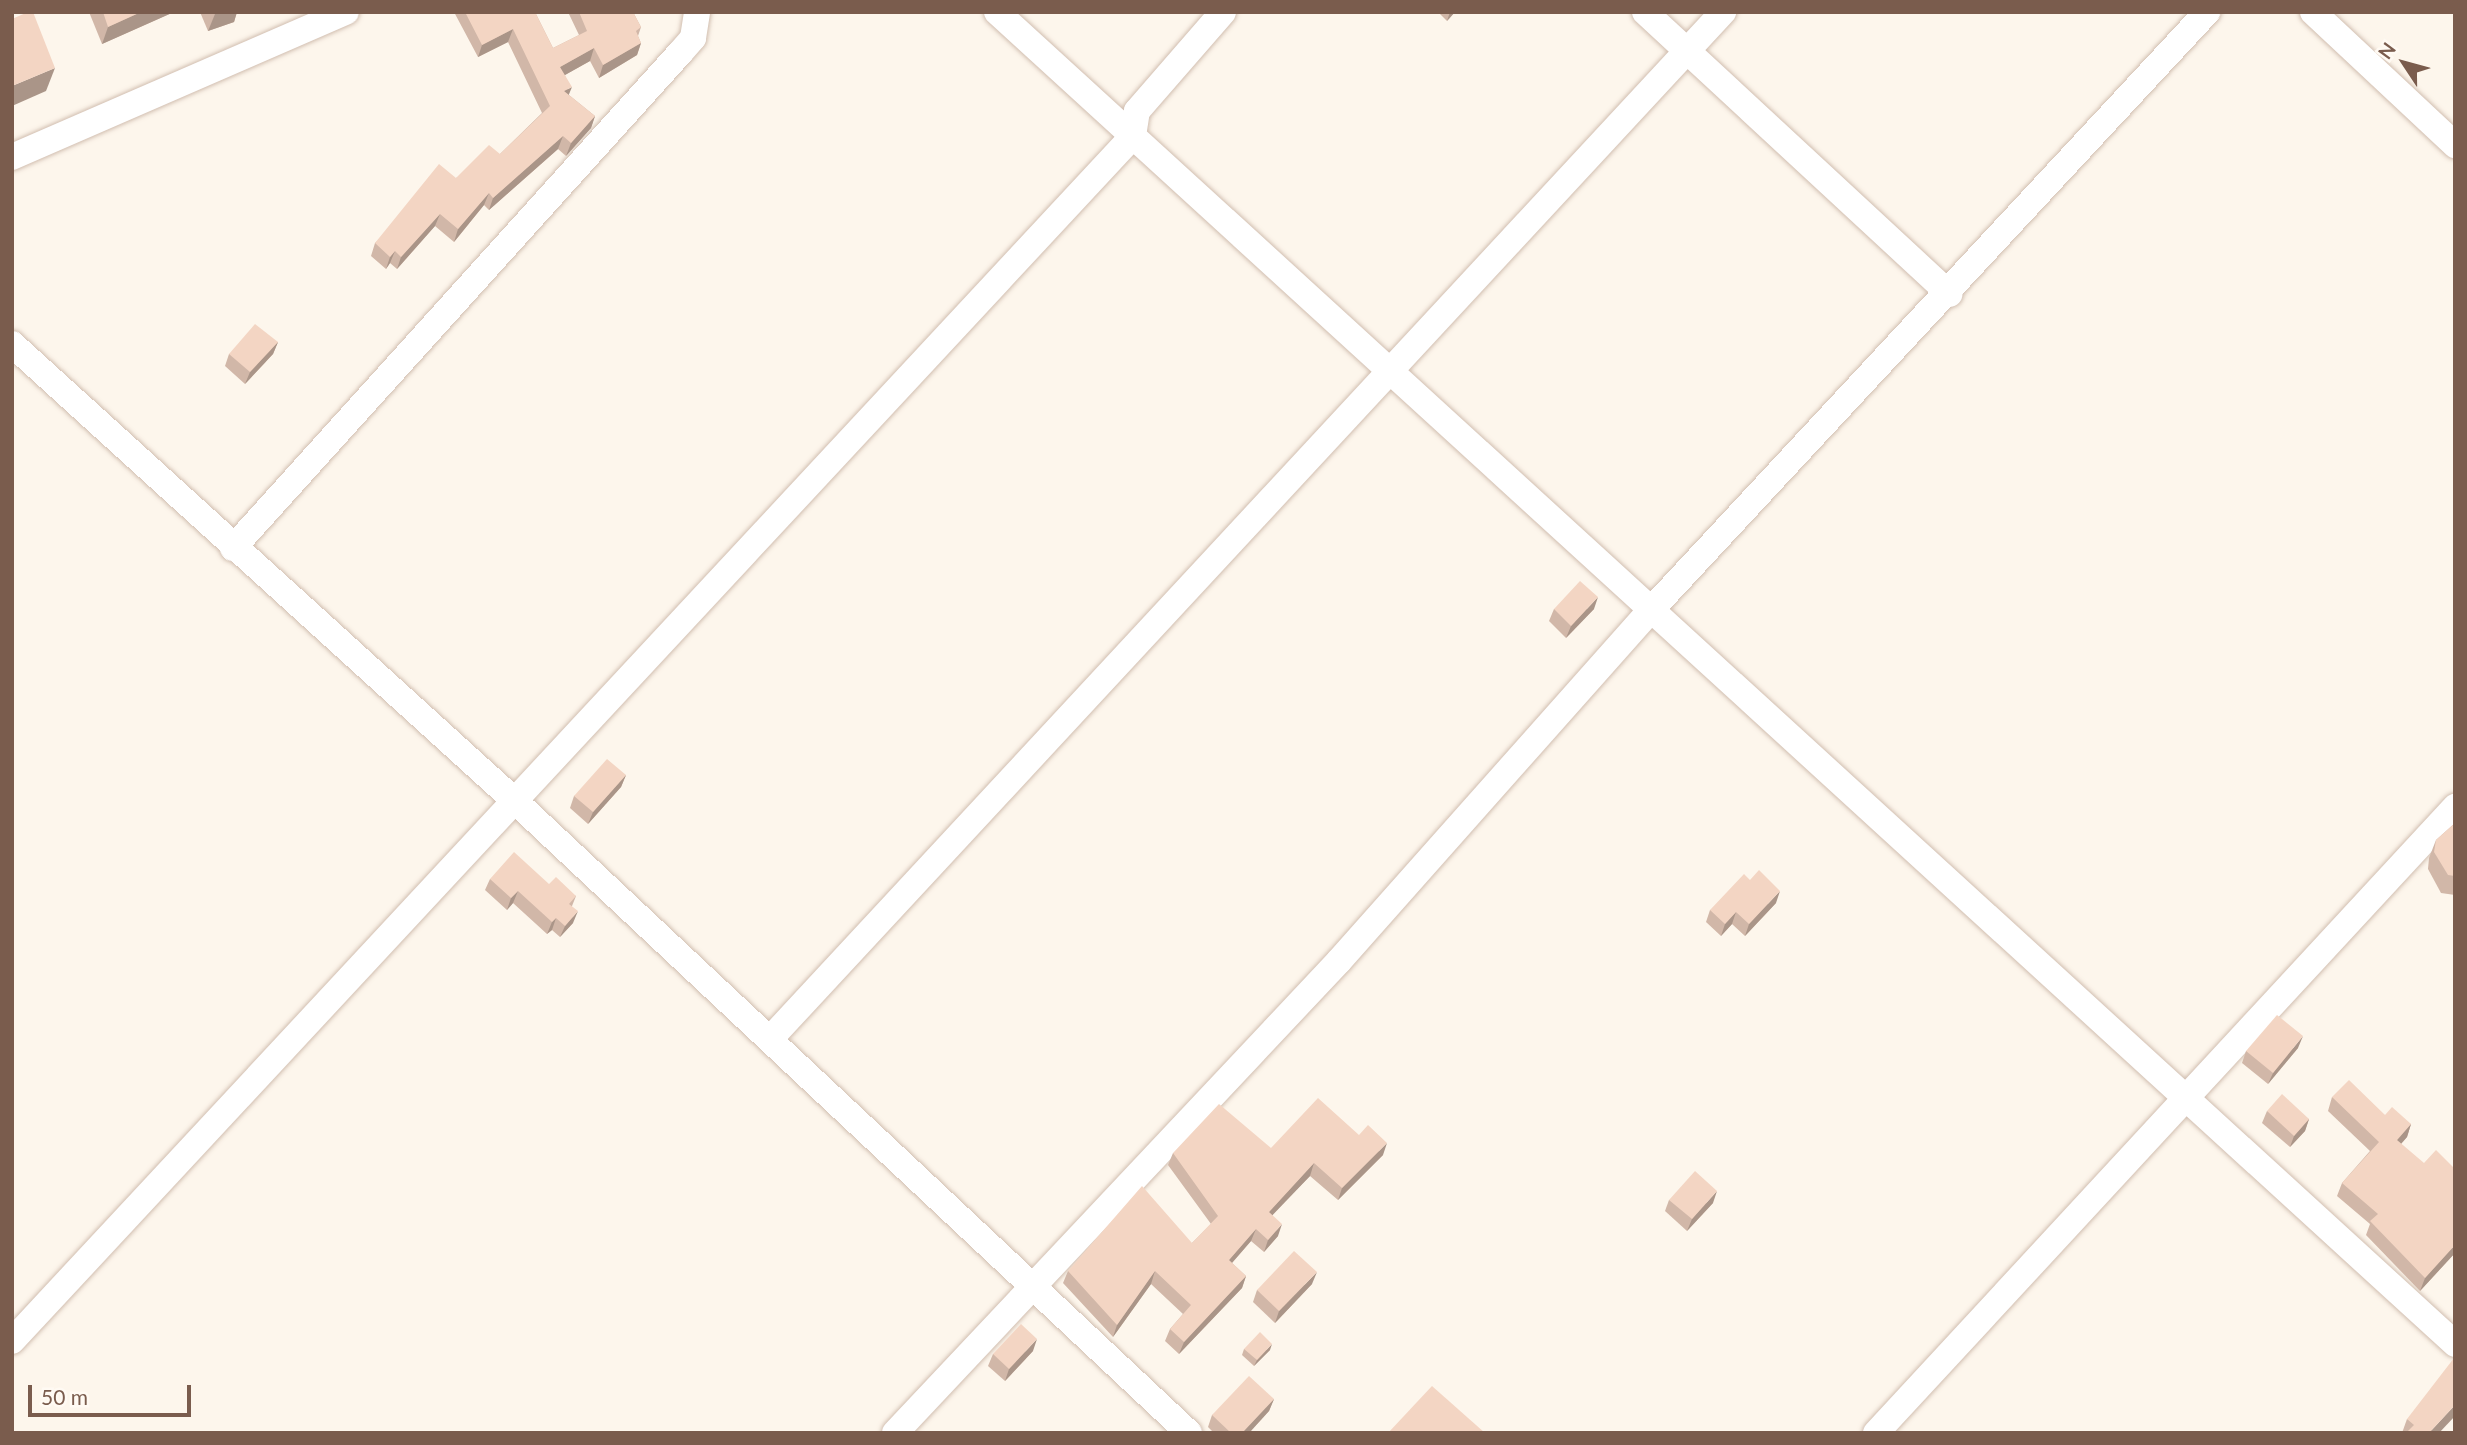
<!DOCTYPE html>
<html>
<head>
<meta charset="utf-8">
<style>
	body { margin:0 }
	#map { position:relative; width:2467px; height:1445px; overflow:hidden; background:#fdf6ec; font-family:Lato,sans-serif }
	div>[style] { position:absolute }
	.roads { filter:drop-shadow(0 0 2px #d1beb0) drop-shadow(0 0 2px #d1beb0) }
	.minor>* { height:26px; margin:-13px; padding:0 13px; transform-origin:13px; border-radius:13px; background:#fff }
	.wall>* { inset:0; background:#d1b7a8 }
	.shaded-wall>* { inset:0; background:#aa9588 }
	.building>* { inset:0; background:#f3d5c3 }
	span { translate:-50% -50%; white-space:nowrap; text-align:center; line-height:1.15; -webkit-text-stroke:5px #fffaf3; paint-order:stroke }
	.frame { position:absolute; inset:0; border:14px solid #7a5c4d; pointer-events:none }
	.north { position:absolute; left:2369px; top:28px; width:70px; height:70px; -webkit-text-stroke:5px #fffaf3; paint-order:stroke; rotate:306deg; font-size:19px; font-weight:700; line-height:28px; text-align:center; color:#7a5c4d }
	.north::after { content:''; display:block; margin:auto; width:24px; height:32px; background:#7a5c4d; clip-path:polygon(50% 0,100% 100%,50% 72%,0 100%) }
	.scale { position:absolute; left:28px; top:1385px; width:163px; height:32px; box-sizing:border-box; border:4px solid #7a5c4d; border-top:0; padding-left:9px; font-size:21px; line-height:24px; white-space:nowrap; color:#7a5c4d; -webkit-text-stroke:5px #fffaf3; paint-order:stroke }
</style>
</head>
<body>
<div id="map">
	<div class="roads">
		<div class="minor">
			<i style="left:997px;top:12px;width:1975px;rotate:42.41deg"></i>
			<i style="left:1645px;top:12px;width:415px;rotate:42.8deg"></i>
			<i style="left:2313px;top:12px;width:195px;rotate:43.1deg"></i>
			<i style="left:12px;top:157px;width:364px;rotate:-23.5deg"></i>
			<i style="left:12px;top:344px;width:680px;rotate:42.26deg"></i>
			<i style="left:515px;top:801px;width:924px;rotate:43.16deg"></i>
			<i style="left:233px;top:548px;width:667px;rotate:-47.92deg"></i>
			<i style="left:680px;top:53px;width:20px;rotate:-49deg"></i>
			<i style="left:693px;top:38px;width:26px;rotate:-81deg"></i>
			<i style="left:771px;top:1038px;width:1400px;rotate:-47.14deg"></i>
			<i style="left:12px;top:1341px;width:1646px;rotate:-47.07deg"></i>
			<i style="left:1133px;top:136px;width:25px;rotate:-81deg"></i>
			<i style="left:1137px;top:111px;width:131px;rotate:-49deg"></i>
			<i style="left:895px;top:1433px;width:648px;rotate:-46.75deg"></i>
			<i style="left:1339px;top:961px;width:470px;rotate:-48.4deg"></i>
			<i style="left:1651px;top:610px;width:817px;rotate:-47.08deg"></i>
			<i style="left:1876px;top:1433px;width:853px;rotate:-47.23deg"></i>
		</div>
	</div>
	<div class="wall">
		<i style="clip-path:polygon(89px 12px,174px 12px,102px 44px)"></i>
		<i style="clip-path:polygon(200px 12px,237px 12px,234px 22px,208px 31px)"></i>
		<i style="clip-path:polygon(454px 12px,535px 12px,553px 48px,579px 35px,568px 12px,633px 12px,641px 27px,638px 36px,641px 43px,637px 55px,599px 78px,590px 61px,565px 75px,569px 95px,595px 116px,591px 128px,566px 156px,558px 149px,489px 210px,484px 205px,454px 242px,435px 226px,397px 269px,390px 263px,386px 269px,371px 256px,375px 243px,456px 178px,500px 154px,542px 113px,508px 42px,478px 57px)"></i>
		<i style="clip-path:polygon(1438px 12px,1455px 12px,1447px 21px)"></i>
		<i style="clip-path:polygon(278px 342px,273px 354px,245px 384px,225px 366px,229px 354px)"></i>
		<i style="clip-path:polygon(1554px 609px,1594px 609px,1566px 638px,1549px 621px)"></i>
		<i style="clip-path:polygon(626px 775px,621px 787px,588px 824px,570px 808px,574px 796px)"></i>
		<i style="clip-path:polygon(2455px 823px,2455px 895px,2441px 893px,2428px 869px,2429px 858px,2436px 840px)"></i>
		<i style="clip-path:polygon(490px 879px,549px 884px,576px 896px,572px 906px,573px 923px,560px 937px,552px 930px,547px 934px,513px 903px,507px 910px,485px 890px)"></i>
		<i style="clip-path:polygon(1776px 903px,1745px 936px,1732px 924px,1721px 936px,1706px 922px,1710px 910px)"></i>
		<i style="clip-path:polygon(2298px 1048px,2268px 1084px,2242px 1063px,2246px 1051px)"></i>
		<i style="clip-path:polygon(2332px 1097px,2411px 1124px,2407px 1137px,2401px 1144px,2455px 1253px,2420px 1291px,2366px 1235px,2370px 1224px,2337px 1196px,2342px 1183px,2370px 1151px,2328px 1111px)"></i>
		<i style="clip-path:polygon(2267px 1111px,2309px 1119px,2305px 1131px,2290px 1147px,2262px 1123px)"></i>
		<i style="clip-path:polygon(1359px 1135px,1383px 1155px,1338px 1200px,1310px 1176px,1272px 1215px,1278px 1236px,1264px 1252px,1251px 1241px,1232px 1263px,1246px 1276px,1242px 1288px,1179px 1354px,1165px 1341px,1170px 1329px,1183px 1314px,1151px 1284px,1113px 1337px,1063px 1283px,1068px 1271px,1192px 1243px,1211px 1224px,1168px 1165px,1173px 1153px,1271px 1148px)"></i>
		<i style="clip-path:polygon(1669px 1200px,1713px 1203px,1687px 1231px,1665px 1211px)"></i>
		<i style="clip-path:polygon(1312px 1284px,1275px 1323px,1253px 1302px,1257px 1290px)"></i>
		<i style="clip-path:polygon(1244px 1349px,1270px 1350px,1254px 1366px,1242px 1355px)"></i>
		<i style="clip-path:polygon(1033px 1351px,1005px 1381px,988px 1366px,993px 1354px)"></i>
		<i style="clip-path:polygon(1274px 1399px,1269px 1411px,1249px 1433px,1214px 1433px,1208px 1427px,1212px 1415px)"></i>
		<i style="clip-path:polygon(2407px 1419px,2439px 1433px,2402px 1433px)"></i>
	</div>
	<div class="shaded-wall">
		<i style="clip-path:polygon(141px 12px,174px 12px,102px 44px,108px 27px)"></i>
		<i style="clip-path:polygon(219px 12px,237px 12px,234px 22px,208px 31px,215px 14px)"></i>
		<i style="clip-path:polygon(1450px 12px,1455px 12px,1447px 21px)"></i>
		<i style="clip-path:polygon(513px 29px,508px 42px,478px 57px,482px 45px)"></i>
		<i style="clip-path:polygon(641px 43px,637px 55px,599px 78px,603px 65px)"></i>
		<i style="clip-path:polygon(594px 48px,590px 61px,556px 80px,560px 67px)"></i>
		<i style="clip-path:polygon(55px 68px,46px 91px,12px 106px,12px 86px)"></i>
		<i style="clip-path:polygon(572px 87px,567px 99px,564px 91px)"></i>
		<i style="clip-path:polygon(595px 116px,591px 128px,566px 156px,571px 143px)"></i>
		<i style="clip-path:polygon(563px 136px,558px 149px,489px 210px,493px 198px)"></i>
		<i style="clip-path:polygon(489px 193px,484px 205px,454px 242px,458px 229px)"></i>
		<i style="clip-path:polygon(440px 214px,435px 226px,397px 269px,401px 257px)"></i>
		<i style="clip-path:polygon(395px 251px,390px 263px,386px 269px,390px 257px)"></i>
		<i style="clip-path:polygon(278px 342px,273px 354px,245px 384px,250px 372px)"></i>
		<i style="clip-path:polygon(1598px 597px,1594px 609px,1566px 638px,1571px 626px)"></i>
		<i style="clip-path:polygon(626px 775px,621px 787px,588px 824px,593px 812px)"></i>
		<i style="clip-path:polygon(518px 891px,513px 903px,507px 910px,511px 898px)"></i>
		<i style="clip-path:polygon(1780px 891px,1776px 903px,1745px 936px,1749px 924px)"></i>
		<i style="clip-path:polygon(578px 911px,573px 923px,560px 937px,565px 926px)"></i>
		<i style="clip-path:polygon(1736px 912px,1732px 924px,1721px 936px,1725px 924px)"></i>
		<i style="clip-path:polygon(556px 918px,552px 930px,547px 934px,552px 922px)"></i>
		<i style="clip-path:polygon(2303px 1036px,2298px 1048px,2268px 1084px,2273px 1073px)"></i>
		<i style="clip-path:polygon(2309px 1119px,2305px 1131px,2290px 1147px,2294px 1136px)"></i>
		<i style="clip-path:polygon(2411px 1124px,2407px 1137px,2392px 1154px,2397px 1140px)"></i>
		<i style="clip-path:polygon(1387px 1143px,1383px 1155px,1338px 1200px,1342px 1188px)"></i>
		<i style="clip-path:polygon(1314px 1163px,1310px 1176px,1264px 1224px,1269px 1212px)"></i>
		<i style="clip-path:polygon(1717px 1191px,1713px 1203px,1687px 1231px,1692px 1219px)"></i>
		<i style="clip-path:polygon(1282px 1224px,1278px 1236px,1264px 1252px,1268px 1240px)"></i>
		<i style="clip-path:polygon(1256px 1229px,1251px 1241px,1224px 1272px,1229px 1260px)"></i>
		<i style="clip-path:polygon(2455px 1245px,2455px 1253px,2420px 1291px,2425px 1278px)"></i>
		<i style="clip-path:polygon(1155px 1271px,1151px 1284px,1113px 1337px,1117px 1325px)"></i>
		<i style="clip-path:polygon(1317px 1272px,1312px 1284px,1275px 1323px,1279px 1311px)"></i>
		<i style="clip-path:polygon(1246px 1276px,1242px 1288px,1179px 1354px,1184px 1342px)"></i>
		<i style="clip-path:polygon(1037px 1339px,1033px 1351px,1005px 1381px,1009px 1369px)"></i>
		<i style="clip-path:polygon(1272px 1344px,1270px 1350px,1254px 1366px,1257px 1360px)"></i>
		<i style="clip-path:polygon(1274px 1399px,1269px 1411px,1249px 1433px,1242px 1433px)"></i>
		<i style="clip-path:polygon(2455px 1405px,2455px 1416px,2439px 1433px,2429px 1433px)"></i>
	</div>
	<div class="building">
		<i style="clip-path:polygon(28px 12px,33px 12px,55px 68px,12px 86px,12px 19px)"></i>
		<i style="clip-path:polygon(103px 12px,141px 12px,108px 27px)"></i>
		<i style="clip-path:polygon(465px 12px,535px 12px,553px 48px,587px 31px,579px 12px,633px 12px,641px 27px,636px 31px,641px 43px,603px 65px,594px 48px,560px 67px,572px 87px,564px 91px,595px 116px,571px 143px,563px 136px,493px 198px,489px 193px,458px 229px,440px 214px,401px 257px,395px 251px,390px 257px,375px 243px,439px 164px,456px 178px,489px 145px,500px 154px,550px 106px,513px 29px,482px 45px)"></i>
		<i style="clip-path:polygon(255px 324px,278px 342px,250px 372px,229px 354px)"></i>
		<i style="clip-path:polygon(1580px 581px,1598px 597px,1571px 626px,1554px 609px)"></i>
		<i style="clip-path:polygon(607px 759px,626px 775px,593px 812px,574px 796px)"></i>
		<i style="clip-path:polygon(2455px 823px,2455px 876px,2448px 875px,2434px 852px,2436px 840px)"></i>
		<i style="clip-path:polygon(514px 852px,549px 884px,556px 877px,576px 896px,569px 904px,578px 911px,565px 926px,556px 918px,552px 922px,518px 891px,511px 898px,490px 879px)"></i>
		<i style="clip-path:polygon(1759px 870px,1780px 891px,1749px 924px,1736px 912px,1725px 924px,1710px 910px,1744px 874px,1750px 880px)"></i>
		<i style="clip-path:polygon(2277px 1015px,2303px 1036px,2273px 1073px,2246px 1051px)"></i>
		<i style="clip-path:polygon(2349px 1080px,2385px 1115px,2392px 1107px,2411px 1124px,2397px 1140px,2424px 1163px,2436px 1150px,2455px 1169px,2455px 1245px,2425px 1278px,2370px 1221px,2378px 1214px,2342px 1183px,2379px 1142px,2332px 1097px)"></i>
		<i style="clip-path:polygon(2282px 1094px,2309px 1119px,2294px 1136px,2267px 1111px)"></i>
		<i style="clip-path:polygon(1318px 1098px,1359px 1135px,1368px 1125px,1387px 1143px,1342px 1188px,1314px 1163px,1269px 1212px,1282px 1224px,1268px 1240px,1256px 1229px,1229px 1260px,1246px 1276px,1184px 1342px,1170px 1329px,1191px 1305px,1155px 1271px,1117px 1325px,1068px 1271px,1142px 1186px,1192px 1243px,1218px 1216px,1173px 1153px,1219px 1104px,1271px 1148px)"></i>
		<i style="clip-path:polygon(1695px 1171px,1717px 1191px,1692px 1219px,1669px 1200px)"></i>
		<i style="clip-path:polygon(1294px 1251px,1317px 1272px,1279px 1311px,1257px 1290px)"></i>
		<i style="clip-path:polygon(1021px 1324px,1037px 1339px,1009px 1369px,993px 1354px)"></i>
		<i style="clip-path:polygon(1260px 1332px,1272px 1344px,1257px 1360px,1244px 1349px)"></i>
		<i style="clip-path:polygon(2454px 1358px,2455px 1405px,2429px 1433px,2406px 1433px,2414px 1425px,2407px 1419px)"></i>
		<i style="clip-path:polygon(1249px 1376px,1274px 1399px,1242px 1433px,1231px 1433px,1212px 1415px)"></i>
		<i style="clip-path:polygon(1432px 1386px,1485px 1433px,1388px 1433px)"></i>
	</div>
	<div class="frame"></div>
	<div class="north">N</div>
	<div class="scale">50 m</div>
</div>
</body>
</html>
